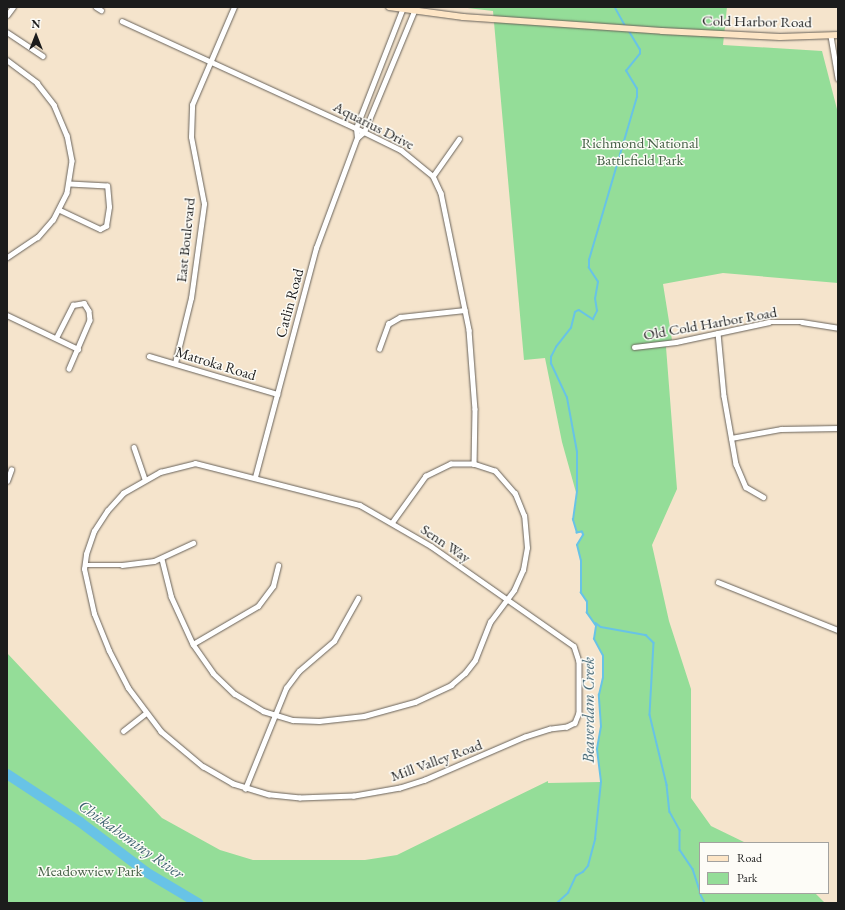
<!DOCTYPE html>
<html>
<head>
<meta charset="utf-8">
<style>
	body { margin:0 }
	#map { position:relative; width:845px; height:910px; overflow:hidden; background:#f5e4cc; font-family:"EB Garamond",serif }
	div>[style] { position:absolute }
	.green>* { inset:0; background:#94dd98 }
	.stream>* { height:1.5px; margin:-0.75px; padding:0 0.75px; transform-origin:0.75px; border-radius:0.75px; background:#68c3e6 }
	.river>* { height:10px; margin:-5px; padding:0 5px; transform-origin:5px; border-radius:5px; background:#68c3e6 }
	.roads { filter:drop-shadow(0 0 1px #68625a) drop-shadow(0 0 1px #68625a) }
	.street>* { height:4.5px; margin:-2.25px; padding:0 2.25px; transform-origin:2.25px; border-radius:2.25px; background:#fff }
	.secondary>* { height:6px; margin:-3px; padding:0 3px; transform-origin:3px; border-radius:3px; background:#fde5c5 }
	span { translate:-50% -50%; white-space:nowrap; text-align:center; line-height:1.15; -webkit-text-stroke:3px #fdfcf7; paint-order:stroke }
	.street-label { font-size:15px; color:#1c1c1c }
	.park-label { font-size:15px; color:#466047 }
	.water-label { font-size:16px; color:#3a5f6d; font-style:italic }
	.frame { position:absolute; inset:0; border:8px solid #1c1c1c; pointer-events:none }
	.legend { position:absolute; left:699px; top:842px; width:130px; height:52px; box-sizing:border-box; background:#fdfcf7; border:1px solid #a3a29f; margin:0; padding:5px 7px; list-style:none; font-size:12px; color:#1c1c1c }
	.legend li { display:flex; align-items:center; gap:8px; height:20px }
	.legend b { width:20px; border:1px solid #a3a29f }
	.north { position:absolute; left:16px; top:16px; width:40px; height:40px; -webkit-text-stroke:3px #fdfcf7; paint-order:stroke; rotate:0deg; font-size:11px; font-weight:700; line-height:16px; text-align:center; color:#1c1c1c }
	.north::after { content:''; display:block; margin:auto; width:14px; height:18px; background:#1c1c1c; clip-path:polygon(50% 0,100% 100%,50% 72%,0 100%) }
</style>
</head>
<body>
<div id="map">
	<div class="green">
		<i style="clip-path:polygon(459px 7px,727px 7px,723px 45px,822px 51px,838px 113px,838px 283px,723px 273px,663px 284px,672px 340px,666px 347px,677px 489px,652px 545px,669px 621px,691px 689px,691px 798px,711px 826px,746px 843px,700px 843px,700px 893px,815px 893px,825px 903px,7px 903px,7px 653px,162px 818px,220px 850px,253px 860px,365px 860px,397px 855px,548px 781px,548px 783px,601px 782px,597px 749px,601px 727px,599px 695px,603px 678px,603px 656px,594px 639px,596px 626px,587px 613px,587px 602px,581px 593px,581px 561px,577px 545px,583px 535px,582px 532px,577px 533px,573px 520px,577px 496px,562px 442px,545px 358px,524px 360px,493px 11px)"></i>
	</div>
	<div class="stream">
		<i style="left:615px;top:7px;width:23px;rotate:61deg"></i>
		<i style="left:596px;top:623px;width:6px;rotate:39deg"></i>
		<i style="left:601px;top:627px;width:46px;rotate:10.1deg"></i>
		<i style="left:646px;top:635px;width:11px;rotate:45deg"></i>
		<i style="left:654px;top:643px;width:72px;rotate:93.2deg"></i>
		<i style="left:650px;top:715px;width:72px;rotate:76.3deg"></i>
		<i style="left:667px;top:785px;width:27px;rotate:84deg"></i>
		<i style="left:670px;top:812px;width:21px;rotate:61deg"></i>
		<i style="left:680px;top:830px;width:20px;rotate:90deg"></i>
		<i style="left:680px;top:850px;width:23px;rotate:56deg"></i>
		<i style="left:693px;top:869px;width:23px;rotate:72deg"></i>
		<i style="left:700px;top:893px;width:11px;rotate:63deg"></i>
		<i style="left:557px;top:903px;width:15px;rotate:-42deg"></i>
		<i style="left:568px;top:893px;width:19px;rotate:-65deg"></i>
		<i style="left:576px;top:876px;width:8px;rotate:-30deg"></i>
		<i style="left:583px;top:872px;width:8px;rotate:-50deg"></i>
		<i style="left:588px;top:866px;width:28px;rotate:-75deg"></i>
		<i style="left:595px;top:839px;width:57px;rotate:-84deg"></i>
		<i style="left:601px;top:782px;width:33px;rotate:-97deg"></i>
		<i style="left:597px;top:749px;width:22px;rotate:-80deg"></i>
		<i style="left:601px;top:727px;width:32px;rotate:-94deg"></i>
		<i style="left:599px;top:695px;width:17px;rotate:-77deg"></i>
		<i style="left:603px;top:678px;width:22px;rotate:-90deg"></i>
		<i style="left:603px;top:656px;width:19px;rotate:-118deg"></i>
		<i style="left:594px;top:639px;width:13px;rotate:-81deg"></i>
		<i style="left:596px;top:626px;width:16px;rotate:-125deg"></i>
		<i style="left:587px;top:613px;width:11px;rotate:-90deg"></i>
		<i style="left:587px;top:602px;width:11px;rotate:-124deg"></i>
		<i style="left:581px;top:593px;width:32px;rotate:-90deg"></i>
		<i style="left:581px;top:561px;width:16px;rotate:-104deg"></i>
		<i style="left:577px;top:545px;width:12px;rotate:-59deg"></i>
		<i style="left:583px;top:535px;width:3px;rotate:-108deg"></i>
		<i style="left:582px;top:532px;width:5px;rotate:169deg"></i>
		<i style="left:577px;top:533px;width:14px;rotate:-107deg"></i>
		<i style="left:573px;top:520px;width:29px;rotate:-82deg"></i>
		<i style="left:577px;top:491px;width:39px;rotate:-90deg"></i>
		<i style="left:577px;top:452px;width:55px;rotate:-100.5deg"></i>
		<i style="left:567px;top:398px;width:38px;rotate:-115deg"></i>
		<i style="left:551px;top:364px;width:7px;rotate:-90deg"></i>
		<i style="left:551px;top:357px;width:11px;rotate:-63deg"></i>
		<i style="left:556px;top:347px;width:24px;rotate:-52deg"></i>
		<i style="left:571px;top:328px;width:16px;rotate:-76deg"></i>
		<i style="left:575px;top:312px;width:4px;rotate:-27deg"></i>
		<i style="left:579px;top:310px;width:17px;rotate:33deg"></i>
		<i style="left:593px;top:319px;width:9px;rotate:-63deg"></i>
		<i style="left:597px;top:311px;width:12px;rotate:-99deg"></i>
		<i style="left:595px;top:299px;width:17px;rotate:-80deg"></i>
		<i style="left:598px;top:282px;width:17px;rotate:-123deg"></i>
		<i style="left:589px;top:268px;width:8px;rotate:-90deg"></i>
		<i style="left:589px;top:260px;width:170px;rotate:-73.6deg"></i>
		<i style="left:637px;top:97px;width:8px;rotate:-90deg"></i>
		<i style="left:637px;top:89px;width:21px;rotate:-121deg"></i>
		<i style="left:626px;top:71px;width:22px;rotate:-51deg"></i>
		<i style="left:640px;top:54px;width:4px;rotate:-90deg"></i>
		<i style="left:640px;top:50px;width:23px;rotate:-121deg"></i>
	</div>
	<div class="river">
		<i style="left:7px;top:774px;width:87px;rotate:33.3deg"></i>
		<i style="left:80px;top:822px;width:83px;rotate:37.1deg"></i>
		<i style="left:146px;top:872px;width:61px;rotate:30.8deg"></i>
	</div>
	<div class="roads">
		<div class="street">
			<i style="left:96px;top:7px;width:6px;rotate:31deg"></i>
			<i style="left:7px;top:15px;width:10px;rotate:-53deg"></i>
			<i style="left:122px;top:21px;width:257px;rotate:24.6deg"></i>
			<i style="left:356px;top:128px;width:50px;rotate:26.1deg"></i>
			<i style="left:401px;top:150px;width:41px;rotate:39.1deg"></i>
			<i style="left:433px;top:176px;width:19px;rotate:65deg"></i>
			<i style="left:441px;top:193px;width:140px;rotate:78.4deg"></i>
			<i style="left:469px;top:330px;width:79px;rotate:85.7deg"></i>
			<i style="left:475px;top:409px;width:55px;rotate:91deg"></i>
			<i style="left:7px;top:32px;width:43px;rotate:33.7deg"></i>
			<i style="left:831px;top:36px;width:43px;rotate:80.5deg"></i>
			<i style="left:7px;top:60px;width:38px;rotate:37deg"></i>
			<i style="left:37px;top:83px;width:28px;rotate:52deg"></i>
			<i style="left:54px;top:105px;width:33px;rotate:67deg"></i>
			<i style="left:67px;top:135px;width:26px;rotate:79deg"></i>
			<i style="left:72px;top:161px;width:32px;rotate:99deg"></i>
			<i style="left:67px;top:193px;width:30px;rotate:117deg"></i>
			<i style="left:53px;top:220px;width:23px;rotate:131deg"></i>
			<i style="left:38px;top:237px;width:37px;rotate:146deg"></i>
			<i style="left:357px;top:138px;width:9px;rotate:-41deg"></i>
			<i style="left:364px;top:132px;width:131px;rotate:-67.5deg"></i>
			<i style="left:433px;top:176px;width:45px;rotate:-54.9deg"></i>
			<i style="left:60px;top:210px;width:44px;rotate:25.4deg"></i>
			<i style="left:100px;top:229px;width:7px;rotate:-27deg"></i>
			<i style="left:106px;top:226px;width:19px;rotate:-81deg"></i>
			<i style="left:109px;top:207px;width:21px;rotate:-95deg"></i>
			<i style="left:107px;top:186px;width:37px;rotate:-177deg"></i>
			<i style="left:7px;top:315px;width:79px;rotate:25.6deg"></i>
			<i style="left:718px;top:333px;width:63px;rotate:84.6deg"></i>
			<i style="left:724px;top:396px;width:69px;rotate:80deg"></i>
			<i style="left:736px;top:464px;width:25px;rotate:67deg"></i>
			<i style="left:746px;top:487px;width:20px;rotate:30deg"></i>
			<i style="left:56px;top:338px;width:37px;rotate:-63deg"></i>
			<i style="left:73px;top:305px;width:11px;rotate:-10deg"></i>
			<i style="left:84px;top:303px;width:9px;rotate:58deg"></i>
			<i style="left:89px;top:311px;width:9px;rotate:84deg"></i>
			<i style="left:90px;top:320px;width:53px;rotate:113.2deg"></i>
			<i style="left:634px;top:347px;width:42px;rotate:-6.8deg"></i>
			<i style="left:676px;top:342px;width:95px;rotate:-12.1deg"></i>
			<i style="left:769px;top:322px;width:33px"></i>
			<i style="left:802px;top:322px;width:36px;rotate:9deg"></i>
			<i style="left:379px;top:349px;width:27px;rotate:-70deg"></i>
			<i style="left:388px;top:324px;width:14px;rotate:-30deg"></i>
			<i style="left:400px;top:317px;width:65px;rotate:-6.1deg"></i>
			<i style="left:149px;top:356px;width:134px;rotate:16.5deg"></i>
			<i style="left:175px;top:363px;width:67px;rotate:-76.2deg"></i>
			<i style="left:191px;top:298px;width:95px;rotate:-82.1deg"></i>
			<i style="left:204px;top:204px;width:68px;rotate:-101deg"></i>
			<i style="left:191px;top:137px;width:32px;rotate:-88deg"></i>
			<i style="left:192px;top:105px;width:107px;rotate:-66.8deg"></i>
			<i style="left:731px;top:438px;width:51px;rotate:-10.2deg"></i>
			<i style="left:781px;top:429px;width:57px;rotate:-1deg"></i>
			<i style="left:134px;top:447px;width:34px;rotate:71deg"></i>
			<i style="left:195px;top:463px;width:170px;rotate:14.3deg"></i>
			<i style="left:360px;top:505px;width:82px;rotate:30deg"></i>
			<i style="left:431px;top:546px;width:174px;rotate:35deg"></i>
			<i style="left:574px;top:646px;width:16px;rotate:72deg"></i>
			<i style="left:579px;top:661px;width:52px;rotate:90deg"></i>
			<i style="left:579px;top:713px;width:11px;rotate:112deg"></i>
			<i style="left:575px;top:723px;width:9px;rotate:153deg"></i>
			<i style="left:567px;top:727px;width:17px;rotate:173deg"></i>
			<i style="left:550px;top:729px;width:26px;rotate:162deg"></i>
			<i style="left:525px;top:737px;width:109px;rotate:156.7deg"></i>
			<i style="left:425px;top:780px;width:26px;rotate:162deg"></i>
			<i style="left:400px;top:788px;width:47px;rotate:170.1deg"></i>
			<i style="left:354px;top:796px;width:54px;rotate:177.9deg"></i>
			<i style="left:300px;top:798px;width:31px;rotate:-174deg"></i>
			<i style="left:269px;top:795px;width:38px;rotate:-163deg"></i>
			<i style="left:233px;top:784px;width:34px;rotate:-150deg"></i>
			<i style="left:203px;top:767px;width:55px;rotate:-140.2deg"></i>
			<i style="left:161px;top:732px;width:55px;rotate:-126.9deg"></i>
			<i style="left:128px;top:688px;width:42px;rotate:-117.2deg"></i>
			<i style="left:109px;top:651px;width:40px;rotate:-112deg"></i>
			<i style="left:94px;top:614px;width:46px;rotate:-102.5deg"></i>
			<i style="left:84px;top:569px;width:15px;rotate:-82deg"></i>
			<i style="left:86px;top:554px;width:24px;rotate:-71deg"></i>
			<i style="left:94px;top:531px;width:24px;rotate:-57deg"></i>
			<i style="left:107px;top:511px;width:24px;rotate:-48deg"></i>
			<i style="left:123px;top:493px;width:43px;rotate:-29.6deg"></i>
			<i style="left:160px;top:472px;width:36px;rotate:-14deg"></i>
			<i style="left:255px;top:477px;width:237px;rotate:-75.1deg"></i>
			<i style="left:316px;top:248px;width:117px;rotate:-69.6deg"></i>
			<i style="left:357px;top:138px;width:10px;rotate:-96deg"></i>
			<i style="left:356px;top:128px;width:127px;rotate:-68.7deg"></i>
			<i style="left:7px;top:481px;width:12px;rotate:-70deg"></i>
			<i style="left:162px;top:559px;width:38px;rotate:76deg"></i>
			<i style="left:171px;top:596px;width:53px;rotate:65.4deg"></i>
			<i style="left:193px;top:644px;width:35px;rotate:55deg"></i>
			<i style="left:213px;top:673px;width:30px;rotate:44deg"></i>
			<i style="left:235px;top:694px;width:33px;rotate:31deg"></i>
			<i style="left:263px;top:711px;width:31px;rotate:17deg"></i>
			<i style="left:293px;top:720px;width:26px;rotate:2deg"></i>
			<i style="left:319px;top:721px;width:45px;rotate:-6.3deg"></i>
			<i style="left:364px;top:716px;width:53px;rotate:-15.4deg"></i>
			<i style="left:415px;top:702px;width:40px;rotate:-25deg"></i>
			<i style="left:451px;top:685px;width:18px;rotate:-41deg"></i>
			<i style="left:465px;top:673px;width:16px;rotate:-52deg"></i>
			<i style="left:475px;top:660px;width:41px;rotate:-68.5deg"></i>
			<i style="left:490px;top:622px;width:40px;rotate:-53deg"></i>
			<i style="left:514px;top:590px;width:22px;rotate:-66deg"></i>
			<i style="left:523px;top:570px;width:22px;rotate:-80deg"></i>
			<i style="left:527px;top:548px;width:32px;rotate:-95deg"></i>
			<i style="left:524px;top:516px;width:24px;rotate:-112deg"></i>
			<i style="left:515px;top:494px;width:30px;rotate:-131deg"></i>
			<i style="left:495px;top:471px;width:22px;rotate:-162deg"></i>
			<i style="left:474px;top:464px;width:23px;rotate:180deg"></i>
			<i style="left:451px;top:464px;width:28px;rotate:154deg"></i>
			<i style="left:426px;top:476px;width:57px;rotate:125.7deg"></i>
			<i style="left:85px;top:565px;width:37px"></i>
			<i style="left:122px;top:565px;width:32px;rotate:-7deg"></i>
			<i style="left:154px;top:561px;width:43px;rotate:-24.8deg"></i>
			<i style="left:718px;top:582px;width:129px;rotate:21.8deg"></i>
			<i style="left:193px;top:644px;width:75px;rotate:-30.3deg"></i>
			<i style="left:258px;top:606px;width:25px;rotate:-53deg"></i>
			<i style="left:273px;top:586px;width:21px;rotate:-76deg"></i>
			<i style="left:123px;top:731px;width:29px;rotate:-38deg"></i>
			<i style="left:245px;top:789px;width:109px;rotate:-67.9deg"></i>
			<i style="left:286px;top:688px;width:21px;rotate:-53deg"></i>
			<i style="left:299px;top:671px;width:46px;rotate:-40.6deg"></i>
			<i style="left:334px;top:641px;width:49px;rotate:-60.8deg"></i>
		</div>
		<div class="secondary">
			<i style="left:389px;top:7px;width:75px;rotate:7.7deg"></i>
			<i style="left:463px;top:17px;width:199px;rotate:4deg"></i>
			<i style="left:662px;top:31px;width:118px;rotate:2.9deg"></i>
			<i style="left:780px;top:37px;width:58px;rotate:-2deg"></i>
		</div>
	</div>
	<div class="street-label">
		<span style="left:757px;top:21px;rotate:1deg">Cold Harbor Road</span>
		<span style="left:374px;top:125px;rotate:27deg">Aquarius Drive</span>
		<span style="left:185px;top:240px;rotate:-84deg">East Boulevard</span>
		<span style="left:289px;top:303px;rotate:-75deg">Catlin Road</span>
		<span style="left:710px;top:323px;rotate:-10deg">Old Cold Harbor Road</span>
		<span style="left:216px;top:363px;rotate:17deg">Matroka Road</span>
		<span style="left:446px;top:543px;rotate:34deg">Senn Way</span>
		<span style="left:436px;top:760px;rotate:-20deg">Mill Valley Road</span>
	</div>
	<div class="park-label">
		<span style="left:640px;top:151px">Richmond National<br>Battlefield Park</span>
		<span style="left:90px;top:871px">Meadowview Park</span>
	</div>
	<div class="water-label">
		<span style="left:589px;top:710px;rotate:-90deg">Beaverdam Creek</span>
		<span style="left:131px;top:840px;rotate:35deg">Chickahominy River</span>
	</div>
	<div class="frame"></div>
	<ul class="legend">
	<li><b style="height:5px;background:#fde5c5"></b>Road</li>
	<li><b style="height:11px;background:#94dd98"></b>Park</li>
	</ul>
	<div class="north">N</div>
</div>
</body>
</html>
